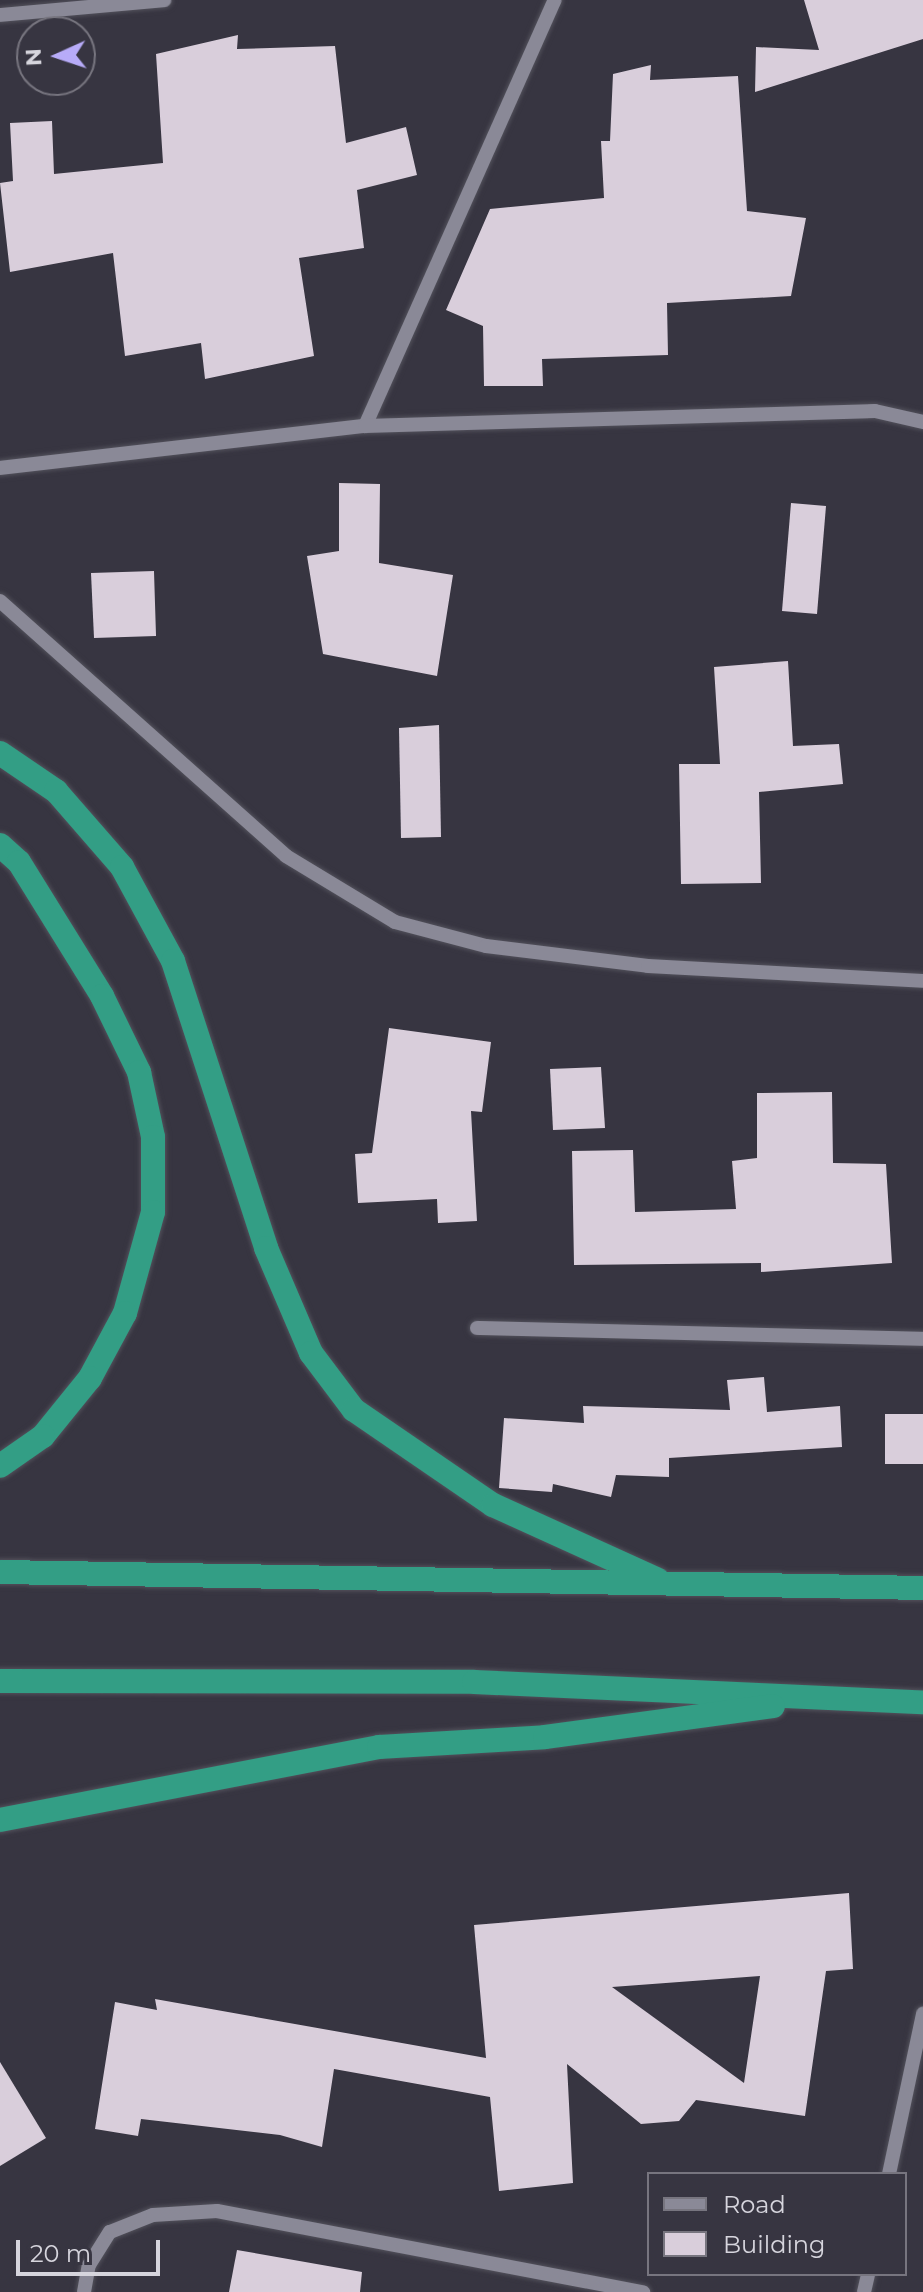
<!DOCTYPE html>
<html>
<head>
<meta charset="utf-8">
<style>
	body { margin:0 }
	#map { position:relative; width:923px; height:2292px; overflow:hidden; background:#373541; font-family:Montserrat,sans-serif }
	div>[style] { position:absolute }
	.building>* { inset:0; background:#d9cedb }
	.roads { filter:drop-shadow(0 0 2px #52515b) drop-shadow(0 0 2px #52515b) }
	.minor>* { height:14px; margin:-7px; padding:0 7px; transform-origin:7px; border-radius:7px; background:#8a8997 }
	.highway>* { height:24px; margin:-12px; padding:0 12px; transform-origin:12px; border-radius:12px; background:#339e85 }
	span { translate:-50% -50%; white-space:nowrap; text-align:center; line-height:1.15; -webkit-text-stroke:8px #373541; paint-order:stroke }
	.legend { position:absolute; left:647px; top:2172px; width:260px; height:104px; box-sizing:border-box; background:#373541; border:2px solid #77757f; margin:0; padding:10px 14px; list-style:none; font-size:24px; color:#d6d5dd }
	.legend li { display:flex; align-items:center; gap:16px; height:40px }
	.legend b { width:40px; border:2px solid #77757f }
	.north { position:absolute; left:16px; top:16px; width:80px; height:80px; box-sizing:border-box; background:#373541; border:2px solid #77757f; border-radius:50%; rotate:267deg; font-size:22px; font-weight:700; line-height:32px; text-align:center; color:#d6d5dd }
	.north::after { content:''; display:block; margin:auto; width:28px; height:36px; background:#b7abf8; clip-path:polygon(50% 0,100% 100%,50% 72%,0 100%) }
	.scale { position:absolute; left:16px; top:2240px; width:144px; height:36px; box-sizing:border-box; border:4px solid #d6d5dd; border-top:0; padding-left:10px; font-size:24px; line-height:28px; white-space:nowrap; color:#d6d5dd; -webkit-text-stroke:6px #373541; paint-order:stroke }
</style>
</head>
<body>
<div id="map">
	<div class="building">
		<i style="clip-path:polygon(804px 0,923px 0,923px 39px,755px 92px,756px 47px,819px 50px)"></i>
		<i style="clip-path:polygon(238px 35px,237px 49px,335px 46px,346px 143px,406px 127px,417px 175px,357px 190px,364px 248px,299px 258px,314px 356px,205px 379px,201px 343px,125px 356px,113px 253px,10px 272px,0 183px,13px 181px,10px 123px,52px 121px,54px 174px,163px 163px,156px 54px)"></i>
		<i style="clip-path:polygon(651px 65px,650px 80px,738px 76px,747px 211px,806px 218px,791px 296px,667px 303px,668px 355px,542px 359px,543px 386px,484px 386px,483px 326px,446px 310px,490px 209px,604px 198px,601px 141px,610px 141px,613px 74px)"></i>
		<i style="clip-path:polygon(339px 483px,380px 484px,379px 563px,453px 575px,437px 676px,323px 654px,307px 556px,339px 551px)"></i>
		<i style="clip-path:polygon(791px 503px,826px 506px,817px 614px,782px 611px)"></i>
		<i style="clip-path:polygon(154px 571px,156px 636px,94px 638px,91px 573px)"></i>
		<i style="clip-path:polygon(788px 661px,793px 746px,839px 744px,843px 784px,759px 792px,761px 883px,681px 884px,679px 764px,720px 764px,714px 667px)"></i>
		<i style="clip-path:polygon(439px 725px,441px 837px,401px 838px,399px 728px)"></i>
		<i style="clip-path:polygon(389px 1028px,491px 1042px,482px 1112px,471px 1111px,477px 1221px,438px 1223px,437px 1199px,358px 1203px,355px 1154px,372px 1153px)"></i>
		<i style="clip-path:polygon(601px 1067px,605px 1128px,553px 1130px,550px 1069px)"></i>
		<i style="clip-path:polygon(832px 1092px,833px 1163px,886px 1164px,892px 1263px,761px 1272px,761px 1263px,574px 1265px,572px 1151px,633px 1150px,635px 1212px,736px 1209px,732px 1161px,757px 1158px,757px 1093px)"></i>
		<i style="clip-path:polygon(764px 1377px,767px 1412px,840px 1406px,842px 1447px,669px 1458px,669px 1477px,616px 1475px,611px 1497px,553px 1484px,552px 1492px,499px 1488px,504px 1418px,584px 1423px,583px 1406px,730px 1410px,727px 1380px)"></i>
		<i style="clip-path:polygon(885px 1414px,923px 1414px,923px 1464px,885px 1464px)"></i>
		<i style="clip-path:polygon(evenodd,849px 1893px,853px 1969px,826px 1971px,805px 2116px,696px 2100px,679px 2121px,641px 2124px,567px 2064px,573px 2183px,499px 2191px,490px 2097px,334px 2069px,322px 2147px,280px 2135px,141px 2119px,138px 2136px,95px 2129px,115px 2002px,157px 2010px,155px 1999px,486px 2058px,474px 1925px,849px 1893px,760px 1976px,744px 2083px,612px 1987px,760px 1976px)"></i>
		<i style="clip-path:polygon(0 2062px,46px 2138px,0 2166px)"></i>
		<i style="clip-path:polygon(237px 2250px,362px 2272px,360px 2292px,229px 2292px)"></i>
	</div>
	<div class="roads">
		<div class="minor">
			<i style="left:0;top:15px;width:165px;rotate:-5.2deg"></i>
			<i style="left:365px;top:426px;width:466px;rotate:-66deg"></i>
			<i style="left:0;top:468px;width:367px;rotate:-6.6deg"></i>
			<i style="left:365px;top:426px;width:510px;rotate:-1.68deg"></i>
			<i style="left:875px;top:411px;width:49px;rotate:12.9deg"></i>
			<i style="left:0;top:601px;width:383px;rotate:41.7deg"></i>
			<i style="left:286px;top:856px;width:127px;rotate:31.2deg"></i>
			<i style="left:395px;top:922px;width:94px;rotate:14.8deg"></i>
			<i style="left:486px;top:946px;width:163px;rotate:7deg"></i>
			<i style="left:648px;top:966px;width:275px;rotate:3.1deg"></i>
			<i style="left:477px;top:1328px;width:446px;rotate:1.4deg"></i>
			<i style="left:889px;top:2174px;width:164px;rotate:-78deg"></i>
			<i style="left:84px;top:2292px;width:27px;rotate:-80deg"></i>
			<i style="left:89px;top:2265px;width:39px;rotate:-58deg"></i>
			<i style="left:110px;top:2232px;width:46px;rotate:-21.6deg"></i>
			<i style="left:153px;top:2215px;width:64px;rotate:-3.6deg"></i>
			<i style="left:217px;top:2211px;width:434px;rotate:10.8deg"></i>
			<i style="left:864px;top:2292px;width:18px;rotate:-77deg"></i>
		</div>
		<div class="highway">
			<i style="left:0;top:753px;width:68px;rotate:34.2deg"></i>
			<i style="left:56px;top:791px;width:101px;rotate:49deg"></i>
			<i style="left:122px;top:867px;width:107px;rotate:61.5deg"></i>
			<i style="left:173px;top:961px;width:302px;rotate:72deg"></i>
			<i style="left:266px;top:1248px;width:114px;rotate:66.8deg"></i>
			<i style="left:311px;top:1353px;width:71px;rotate:53deg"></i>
			<i style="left:354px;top:1410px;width:168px;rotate:34.4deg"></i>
			<i style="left:493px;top:1505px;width:181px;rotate:24.4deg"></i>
			<i style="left:0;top:845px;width:25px;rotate:42deg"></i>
			<i style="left:19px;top:862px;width:158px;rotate:58.2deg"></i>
			<i style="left:102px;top:996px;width:85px;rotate:64deg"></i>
			<i style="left:139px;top:1072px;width:66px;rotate:77.8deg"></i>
			<i style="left:153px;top:1137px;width:75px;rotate:90deg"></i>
			<i style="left:153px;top:1212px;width:105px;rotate:105.5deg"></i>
			<i style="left:125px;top:1313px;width:74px;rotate:118.3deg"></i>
			<i style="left:90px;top:1378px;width:75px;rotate:129deg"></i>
			<i style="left:43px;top:1436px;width:52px;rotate:145.1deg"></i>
			<i style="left:0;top:1572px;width:923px;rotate:0.99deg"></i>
			<i style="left:0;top:1681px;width:474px;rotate:0.1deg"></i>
			<i style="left:474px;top:1682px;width:449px;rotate:2.6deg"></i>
			<i style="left:0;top:1820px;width:386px;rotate:-10.9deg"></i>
			<i style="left:379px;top:1747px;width:166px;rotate:-3.4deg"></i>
			<i style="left:545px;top:1737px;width:230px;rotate:-7.7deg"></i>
		</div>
	</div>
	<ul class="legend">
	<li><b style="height:10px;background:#8a8997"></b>Road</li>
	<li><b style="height:22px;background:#d9cedb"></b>Building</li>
	</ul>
	<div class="north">N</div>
	<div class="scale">20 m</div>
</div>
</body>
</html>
